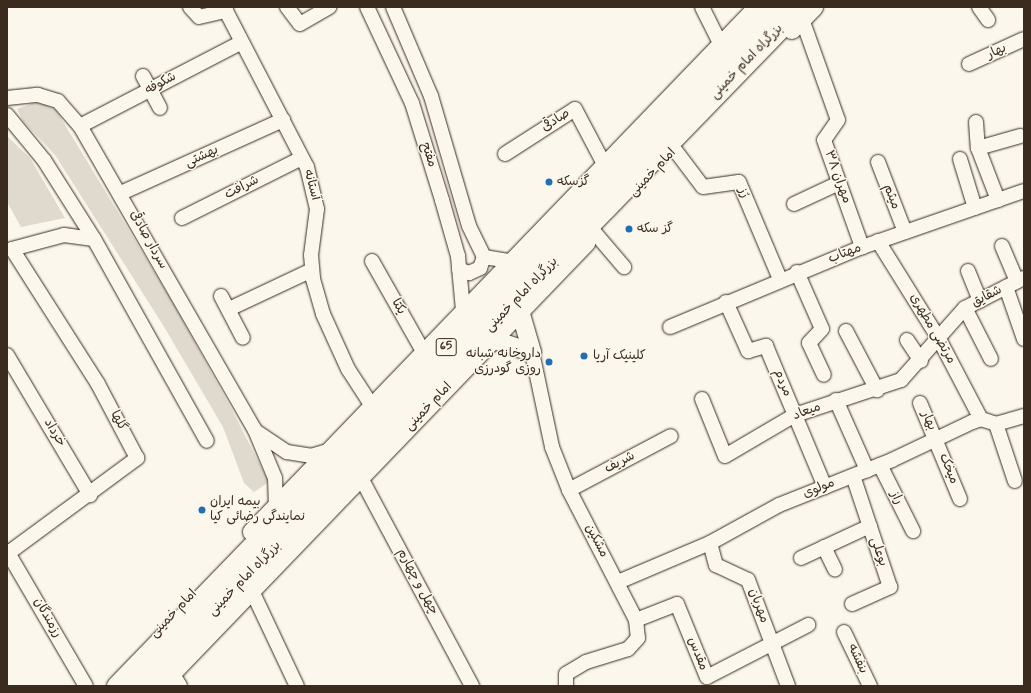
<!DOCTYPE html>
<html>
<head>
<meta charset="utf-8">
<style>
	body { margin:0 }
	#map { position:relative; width:1031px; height:693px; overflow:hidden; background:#fbf7ec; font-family:Mynerve,"Playpen Sans Arabic",sans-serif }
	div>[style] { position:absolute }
	.green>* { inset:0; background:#dfd9ce }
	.roads { filter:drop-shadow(0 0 1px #3b2a1e) drop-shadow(0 0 1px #3b2a1e) }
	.minor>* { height:14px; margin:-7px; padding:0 7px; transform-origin:7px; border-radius:7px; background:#fbf7ec }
	.major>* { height:18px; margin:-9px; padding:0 9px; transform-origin:9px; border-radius:9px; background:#fbf7ec }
	.highway>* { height:21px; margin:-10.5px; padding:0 10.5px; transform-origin:10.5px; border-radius:10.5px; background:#fbf7ec }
	.dots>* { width:11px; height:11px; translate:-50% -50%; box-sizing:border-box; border:2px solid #fbf7ec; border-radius:50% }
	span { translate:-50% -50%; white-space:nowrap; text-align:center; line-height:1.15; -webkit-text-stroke:3px #fbf7ec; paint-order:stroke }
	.shield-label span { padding:1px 3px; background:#fbf7ec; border:1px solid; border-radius:3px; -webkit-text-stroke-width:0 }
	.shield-label { font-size:12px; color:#3b2a1e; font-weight:700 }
	.street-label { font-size:13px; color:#3b2a1e }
	.poi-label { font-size:13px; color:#3b2a1e }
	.left { translate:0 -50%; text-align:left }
	.right { translate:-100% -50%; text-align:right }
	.frame { position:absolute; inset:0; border:8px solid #3b2a1e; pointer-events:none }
</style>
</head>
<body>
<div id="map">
	<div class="green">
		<i style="clip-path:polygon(38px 101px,56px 110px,170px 298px,231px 408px,269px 482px,254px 492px,244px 483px,223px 427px,163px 325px,55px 155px,23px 121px,17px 109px)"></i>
		<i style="clip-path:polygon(7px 136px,30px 158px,65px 218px,21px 227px,7px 202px)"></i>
	</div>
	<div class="roads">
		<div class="minor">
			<i style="left:190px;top:7px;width:13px;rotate:48deg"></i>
			<i style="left:199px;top:17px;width:28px;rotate:-13deg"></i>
			<i style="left:226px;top:11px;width:176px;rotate:62.6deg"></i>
			<i style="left:307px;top:167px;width:43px;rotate:76.6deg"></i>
			<i style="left:317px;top:209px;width:46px;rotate:97.4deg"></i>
			<i style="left:311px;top:255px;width:24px;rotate:85deg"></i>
			<i style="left:313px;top:279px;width:36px;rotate:74deg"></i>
			<i style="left:323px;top:314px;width:60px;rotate:65.6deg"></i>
			<i style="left:348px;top:369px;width:44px;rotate:57deg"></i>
			<i style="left:287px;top:7px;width:21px;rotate:53deg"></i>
			<i style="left:300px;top:24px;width:34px;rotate:-30deg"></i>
			<i style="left:367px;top:7px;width:106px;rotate:64.9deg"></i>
			<i style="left:412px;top:103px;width:102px;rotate:72.8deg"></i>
			<i style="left:442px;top:200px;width:58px;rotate:74.1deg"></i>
			<i style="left:458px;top:256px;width:54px;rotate:84.7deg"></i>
			<i style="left:393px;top:7px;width:97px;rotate:66.9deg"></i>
			<i style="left:431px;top:96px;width:135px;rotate:73.7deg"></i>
			<i style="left:469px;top:226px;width:34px;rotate:64deg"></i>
			<i style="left:484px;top:257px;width:26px;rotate:9deg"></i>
			<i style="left:702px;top:7px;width:42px;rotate:63.4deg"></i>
			<i style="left:979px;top:7px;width:16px;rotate:55deg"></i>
			<i style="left:802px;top:19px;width:107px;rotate:70.4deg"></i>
			<i style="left:838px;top:120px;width:24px;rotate:125deg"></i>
			<i style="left:824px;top:140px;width:114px;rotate:70.4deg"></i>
			<i style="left:969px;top:64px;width:60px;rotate:-24.4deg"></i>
			<i style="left:143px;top:76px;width:36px;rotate:62deg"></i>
			<i style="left:7px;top:98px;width:31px;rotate:-6deg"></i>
			<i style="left:38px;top:95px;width:21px;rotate:17deg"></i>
			<i style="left:58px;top:101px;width:33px;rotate:49deg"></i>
			<i style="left:80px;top:126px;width:351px;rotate:60.1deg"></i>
			<i style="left:255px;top:430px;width:52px;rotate:67.4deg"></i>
			<i style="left:275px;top:478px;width:29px;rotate:88deg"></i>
			<i style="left:7px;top:115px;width:58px;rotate:50.6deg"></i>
			<i style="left:44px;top:160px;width:93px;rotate:57.7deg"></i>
			<i style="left:94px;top:239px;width:231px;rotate:60.8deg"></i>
			<i style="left:976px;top:122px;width:26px;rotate:86deg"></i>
			<i style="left:978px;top:148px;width:56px;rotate:69deg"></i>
			<i style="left:80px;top:126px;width:182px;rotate:-27.4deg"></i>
			<i style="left:978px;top:148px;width:44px;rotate:-15.9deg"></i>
			<i style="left:675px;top:150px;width:46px;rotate:52.9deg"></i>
			<i style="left:703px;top:187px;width:36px;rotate:-8deg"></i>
			<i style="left:739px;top:182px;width:105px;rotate:67.1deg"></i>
			<i style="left:505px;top:154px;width:83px;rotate:-32.7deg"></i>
			<i style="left:575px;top:109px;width:62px;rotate:62.2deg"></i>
			<i style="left:960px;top:159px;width:51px;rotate:73deg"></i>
			<i style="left:878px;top:162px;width:75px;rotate:68.9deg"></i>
			<i style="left:121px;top:193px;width:178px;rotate:-24.3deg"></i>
			<i style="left:794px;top:204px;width:50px;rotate:-25deg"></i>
			<i style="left:182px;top:218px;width:134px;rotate:-26.6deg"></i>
			<i style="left:595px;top:233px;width:45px;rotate:49.5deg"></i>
			<i style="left:878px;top:241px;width:115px;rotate:58.1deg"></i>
			<i style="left:939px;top:339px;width:90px;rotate:62.3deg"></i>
			<i style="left:1002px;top:246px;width:38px;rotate:67deg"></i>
			<i style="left:372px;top:261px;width:106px;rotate:60.5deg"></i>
			<i style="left:459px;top:269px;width:11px;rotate:22deg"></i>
			<i style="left:469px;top:273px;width:12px;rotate:-24deg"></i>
			<i style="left:480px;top:268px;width:12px;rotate:-70deg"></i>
			<i style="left:968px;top:271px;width:32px;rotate:68deg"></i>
			<i style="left:797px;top:272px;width:62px;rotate:66.3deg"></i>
			<i style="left:822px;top:329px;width:19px;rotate:133deg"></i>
			<i style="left:809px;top:343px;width:35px;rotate:65deg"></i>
			<i style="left:1006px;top:287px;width:55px;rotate:70.9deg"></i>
			<i style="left:221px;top:296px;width:47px;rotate:62.4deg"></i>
			<i style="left:726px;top:302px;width:54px;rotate:65.8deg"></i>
			<i style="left:748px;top:351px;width:19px;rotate:-16deg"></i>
			<i style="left:766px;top:346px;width:153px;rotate:67.3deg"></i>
			<i style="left:965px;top:308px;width:57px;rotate:63deg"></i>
			<i style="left:229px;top:309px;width:92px;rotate:-25.2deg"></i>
			<i style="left:670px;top:327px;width:208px;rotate:-22.6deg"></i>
			<i style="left:862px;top:247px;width:171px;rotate:-19.1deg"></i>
			<i style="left:846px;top:331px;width:67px;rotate:62.3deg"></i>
			<i style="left:907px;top:340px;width:25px;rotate:56deg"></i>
			<i style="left:532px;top:352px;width:97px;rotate:78.1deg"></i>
			<i style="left:552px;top:447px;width:46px;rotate:68.4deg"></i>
			<i style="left:569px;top:490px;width:146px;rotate:62.7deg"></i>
			<i style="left:636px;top:620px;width:18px;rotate:84deg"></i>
			<i style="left:638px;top:638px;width:15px;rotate:132deg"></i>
			<i style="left:628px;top:649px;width:44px;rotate:162.8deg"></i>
			<i style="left:586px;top:662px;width:23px;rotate:149deg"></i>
			<i style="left:566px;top:674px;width:12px;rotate:90deg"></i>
			<i style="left:7px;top:355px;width:163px;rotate:59.3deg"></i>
			<i style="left:702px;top:399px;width:61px;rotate:68deg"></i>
			<i style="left:725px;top:456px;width:81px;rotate:-30.4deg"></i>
			<i style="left:795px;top:415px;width:112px;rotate:-18.3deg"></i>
			<i style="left:901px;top:380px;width:96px;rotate:-48.4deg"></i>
			<i style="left:965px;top:308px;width:66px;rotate:-27deg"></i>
			<i style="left:836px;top:400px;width:77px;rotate:66.1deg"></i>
			<i style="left:920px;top:403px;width:104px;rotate:67.4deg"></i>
			<i style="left:996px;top:424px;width:60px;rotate:71.6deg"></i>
			<i style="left:257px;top:432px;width:36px;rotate:34deg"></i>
			<i style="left:287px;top:452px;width:24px;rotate:9deg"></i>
			<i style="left:311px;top:456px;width:21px;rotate:-17deg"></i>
			<i style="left:880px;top:465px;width:74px;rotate:63.4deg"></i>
			<i style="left:361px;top:478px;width:236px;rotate:61.9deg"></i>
			<i style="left:569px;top:490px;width:115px;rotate:-27.9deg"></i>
			<i style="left:710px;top:543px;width:23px;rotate:75deg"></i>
			<i style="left:716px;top:565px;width:35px;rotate:25deg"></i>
			<i style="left:748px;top:580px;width:113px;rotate:69.3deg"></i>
			<i style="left:824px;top:547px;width:25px;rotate:64deg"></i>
			<i style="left:7px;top:551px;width:156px;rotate:59.7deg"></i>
			<i style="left:7px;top:554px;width:162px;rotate:-36.4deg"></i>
			<i style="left:137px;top:458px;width:84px;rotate:-117.8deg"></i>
			<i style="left:98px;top:384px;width:160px;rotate:-122.5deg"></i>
			<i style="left:12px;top:249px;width:54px;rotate:-15.1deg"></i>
			<i style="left:64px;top:235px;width:30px;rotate:8deg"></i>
			<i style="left:801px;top:558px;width:76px;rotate:-24.9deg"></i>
			<i style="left:618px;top:582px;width:100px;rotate:-23deg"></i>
			<i style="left:710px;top:543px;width:79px;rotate:-28.8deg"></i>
			<i style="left:779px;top:505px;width:122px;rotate:-21.7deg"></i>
			<i style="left:892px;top:460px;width:89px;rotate:-25.4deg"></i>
			<i style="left:972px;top:422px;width:9px;rotate:-18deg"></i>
			<i style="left:981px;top:419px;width:16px;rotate:18deg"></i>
			<i style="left:996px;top:424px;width:29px;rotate:-16deg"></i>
			<i style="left:252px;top:591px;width:105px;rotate:64.7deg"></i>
			<i style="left:852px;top:604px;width:42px;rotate:-24.1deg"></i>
			<i style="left:890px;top:587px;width:117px;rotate:-108.4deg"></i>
			<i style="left:636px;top:620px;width:44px;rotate:-21.3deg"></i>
			<i style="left:677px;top:604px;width:79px;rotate:67.7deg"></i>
			<i style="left:707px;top:677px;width:114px;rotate:-27.2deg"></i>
			<i style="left:844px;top:632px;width:60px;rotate:64.3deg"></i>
			<i style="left:172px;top:673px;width:15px;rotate:58deg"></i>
		</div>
		<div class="major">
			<i style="left:792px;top:30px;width:32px;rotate:-46deg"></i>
			<i style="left:494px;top:340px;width:40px;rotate:18deg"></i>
			<i style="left:532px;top:352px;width:43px;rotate:-106.3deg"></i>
			<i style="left:252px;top:532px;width:729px;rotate:-46.06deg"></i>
			<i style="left:160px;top:686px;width:615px;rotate:-46.12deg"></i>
		</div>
		<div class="highway">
			<i style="left:117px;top:686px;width:946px;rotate:-45.9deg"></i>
			<i style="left:142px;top:686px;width:946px;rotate:-45.9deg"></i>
		</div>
	</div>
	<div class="dots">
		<i style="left:549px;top:182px;background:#1f6fb2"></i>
		<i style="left:629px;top:229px;background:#1f6fb2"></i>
		<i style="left:584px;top:356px;background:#1f6fb2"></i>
		<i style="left:549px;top:362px;background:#1f6fb2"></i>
		<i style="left:202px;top:510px;background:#1f6fb2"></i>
	</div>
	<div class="shield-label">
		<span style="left:446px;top:347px">65</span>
	</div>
	<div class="street-label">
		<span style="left:997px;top:52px;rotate:-25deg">بهار</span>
		<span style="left:747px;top:62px;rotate:-46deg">بزرگراه امام خمینی</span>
		<span style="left:161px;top:84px;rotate:-28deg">شکوفه</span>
		<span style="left:556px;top:121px;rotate:-33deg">صادقی</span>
		<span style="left:428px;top:155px;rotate:72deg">مفتح</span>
		<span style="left:202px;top:157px;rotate:-25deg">بهشتی</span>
		<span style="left:653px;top:173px;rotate:-46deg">امام خمینی</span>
		<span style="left:837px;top:177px;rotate:70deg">مهران ۳۸</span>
		<span style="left:311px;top:185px;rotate:75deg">آستانه</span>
		<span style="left:242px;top:188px;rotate:-27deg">شرافت</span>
		<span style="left:743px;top:193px;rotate:67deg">رُز</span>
		<span style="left:891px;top:197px;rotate:69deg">میثم</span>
		<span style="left:148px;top:240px;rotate:61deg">سردار صادقی</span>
		<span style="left:845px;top:254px;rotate:-21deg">مهتاب</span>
		<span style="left:522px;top:295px;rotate:-46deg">بزرگراه امام خمینی</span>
		<span style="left:987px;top:297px;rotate:-27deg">شقایق</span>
		<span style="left:398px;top:307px;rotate:61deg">یکتا</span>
		<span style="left:932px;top:329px;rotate:60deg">مرتضی مطهری</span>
		<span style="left:782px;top:383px;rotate:67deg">مردم</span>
		<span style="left:429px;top:407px;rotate:-46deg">امام خمینی</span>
		<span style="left:807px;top:412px;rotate:-21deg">میعاد</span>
		<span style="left:118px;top:421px;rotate:62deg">گلها</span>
		<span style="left:928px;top:421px;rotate:66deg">بهار</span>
		<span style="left:54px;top:433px;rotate:59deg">خرداد</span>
		<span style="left:620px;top:463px;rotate:-28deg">شریف</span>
		<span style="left:948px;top:469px;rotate:68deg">میخک</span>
		<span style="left:819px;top:489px;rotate:-22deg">مولوی</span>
		<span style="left:896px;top:498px;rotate:64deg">راز</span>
		<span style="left:596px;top:541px;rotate:62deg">مشکین</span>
		<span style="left:878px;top:552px;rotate:71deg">بوعلی</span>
		<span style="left:245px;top:579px;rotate:-46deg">بزرگراه امام خمینی</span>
		<span style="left:417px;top:582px;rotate:62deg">چهل و چهارم</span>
		<span style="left:758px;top:606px;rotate:69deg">مهربان</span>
		<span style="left:174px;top:614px;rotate:-46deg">امام خمینی</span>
		<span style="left:47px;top:618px;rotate:60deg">رزمندگان</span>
		<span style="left:697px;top:654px;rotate:68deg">مقدس</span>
		<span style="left:857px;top:659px;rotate:65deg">بنفشه</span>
	</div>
	<div class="poi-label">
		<span class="left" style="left:557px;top:182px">گزسکه</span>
		<span class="left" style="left:637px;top:229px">گز سکه</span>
		<span class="right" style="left:541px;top:362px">داروخانه شبانه<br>روزی گودرزی</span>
		<span class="left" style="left:593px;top:356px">کلینیک آریا</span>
		<span class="left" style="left:210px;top:510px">بیمه ایران<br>نمایندگی رضائی کيا</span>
	</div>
	<div class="frame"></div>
</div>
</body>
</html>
